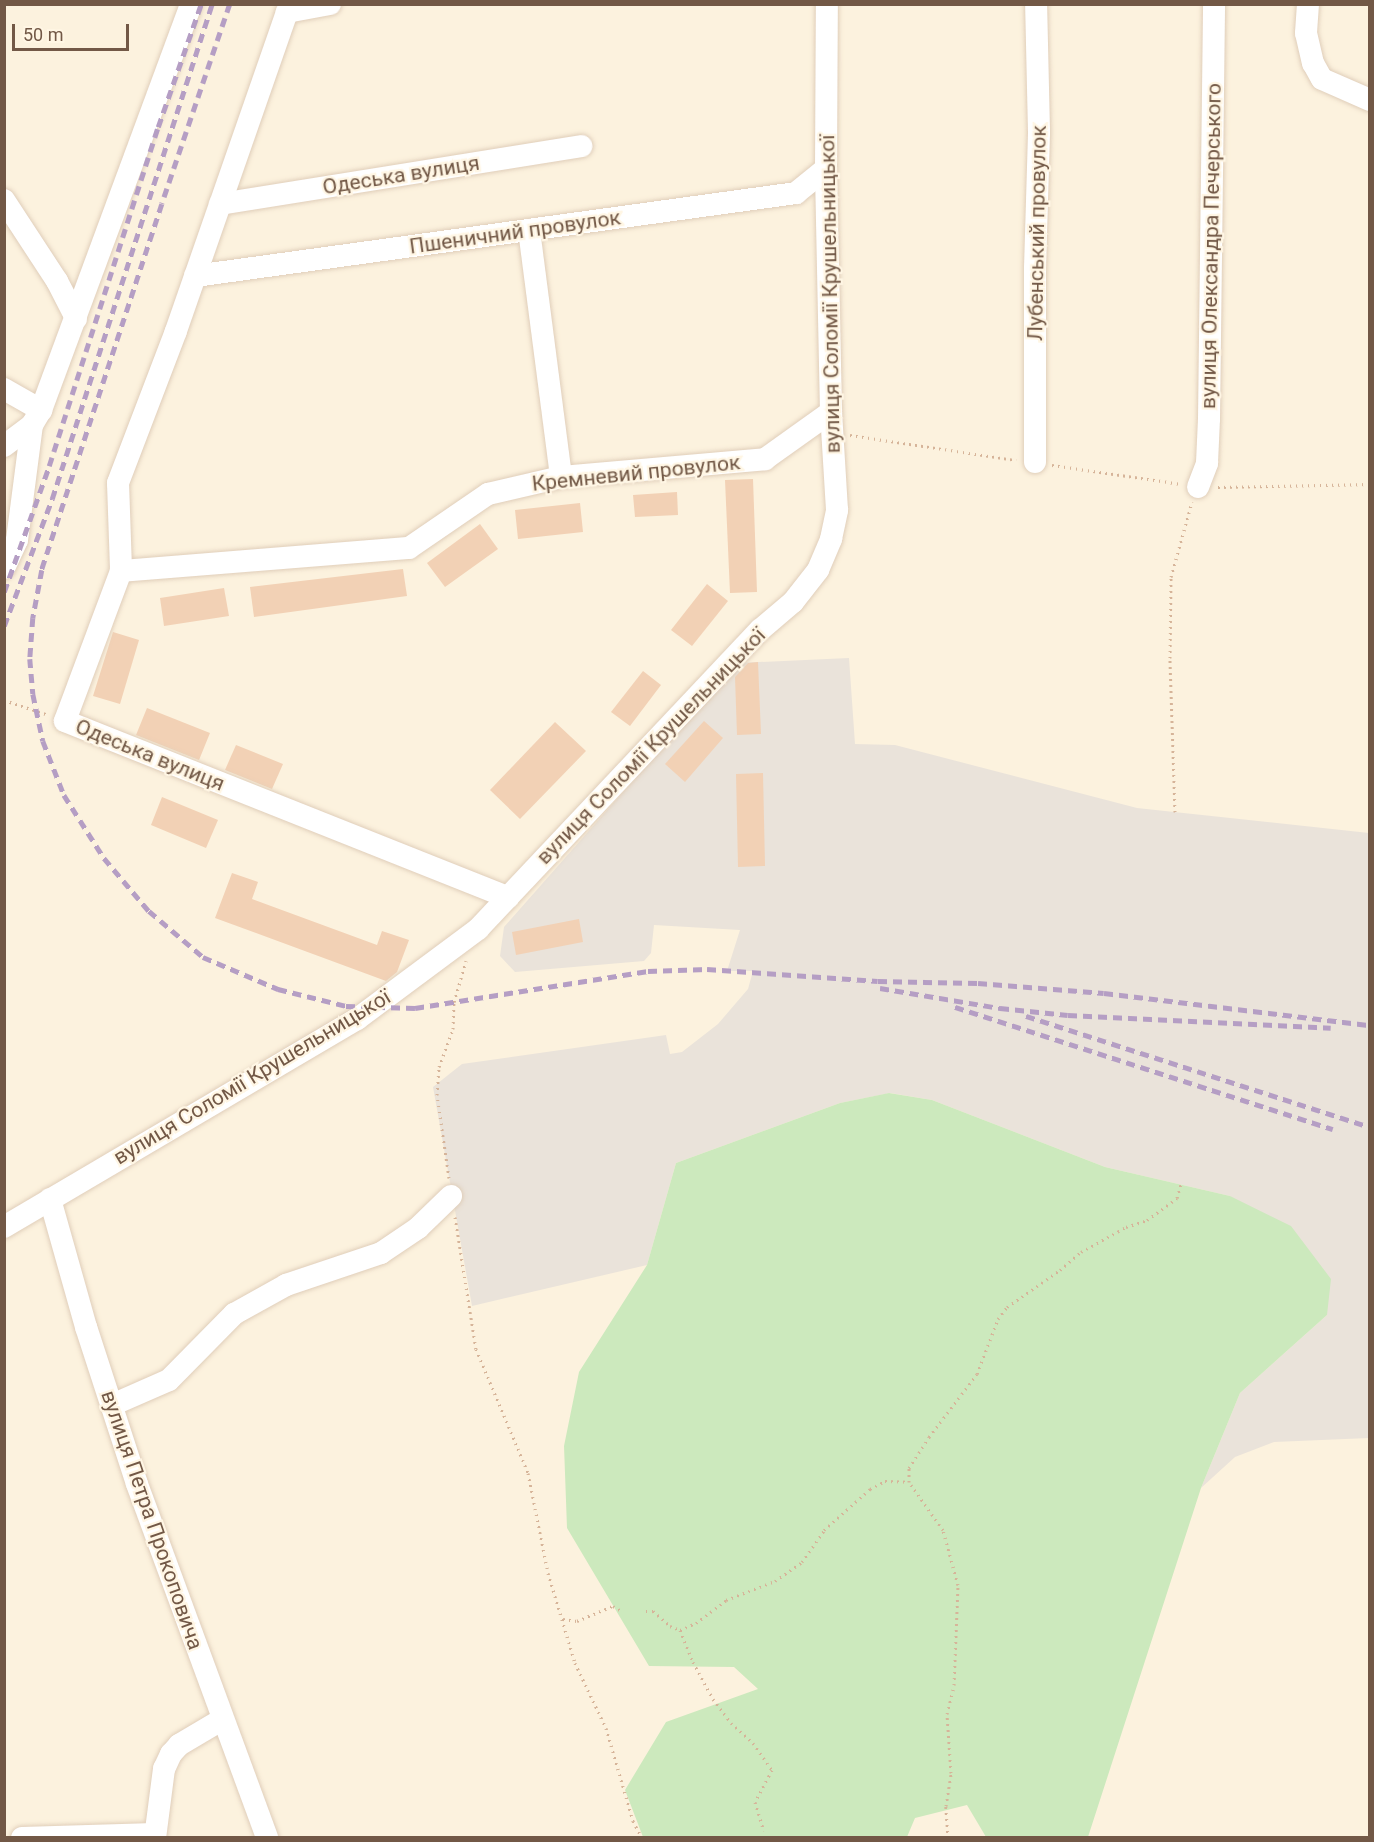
<!DOCTYPE html>
<html>
<head>
<meta charset="utf-8">
<style>
	body { margin:0 }
	#map { position:relative; width:1374px; height:1842px; overflow:hidden; background:#fcf2de; font-family:Roboto,sans-serif }
	div>[style] { position:absolute }
	.industrial>* { inset:0; background:#eae3da }
	.green>* { inset:0; background:#cce9bd }
	.building>* { inset:0; background:#f2d1b5 }
	.path>* { height:3px; margin-top:-1.5px; transform-origin:0; background:repeating-linear-gradient(90deg,#d6b499 0 1.5px,transparent 0 6px) }
	.roads { filter:drop-shadow(0 0 2px #e0ceba) drop-shadow(0 0 2px #e0ceba) }
	.minor>* { height:22px; margin:-11px; padding:0 11px; transform-origin:11px; border-radius:11px; background:#fff }
	.rail>* { height:4.5px; margin-top:-2.25px; transform-origin:0; background:repeating-linear-gradient(90deg,#b59ec4 0 9px,transparent 0 15px) }
	span { translate:-50% -50%; white-space:nowrap; text-align:center; line-height:1.15; -webkit-text-stroke:4.5px #fff6e4; paint-order:stroke }
	.street-label { font-size:21px; color:#725846 }
	.frame { position:absolute; inset:0; border:6px solid #725846; pointer-events:none }
	.scale { position:absolute; left:12px; top:24px; width:117px; height:27px; box-sizing:border-box; border:3px solid #725846; border-top:0; padding-left:8px; font-size:18px; line-height:21px; white-space:nowrap; color:#725846; -webkit-text-stroke:4px #fff6e4; paint-order:stroke }
</style>
</head>
<body>
<div id="map">
	<div class="industrial">
		<i style="clip-path:polygon(849px 658px,855px 744px,895px 745px,1137px 808px,1369px 833px,1369px 1438px,1274px 1442px,1235px 1457px,1201px 1488px,1240px 1393px,1327px 1315px,1230px 1196px,1105px 1167px,932px 1100px,890px 1093px,840px 1103px,676px 1163px,647px 1265px,472px 1306px,433px 1087px,462px 1064px,666px 1035px,670px 1054px,682px 1052px,718px 1024px,748px 989px,753px 971px,727px 971px,740px 930px,654px 925px,651px 953px,644px 961px,515px 972px,500px 956px,504px 927px,737px 663px)"></i>
	</div>
	<div class="green">
		<i style="clip-path:polygon(889px 1093px,932px 1100px,1105px 1167px,1230px 1196px,1291px 1226px,1331px 1279px,1327px 1315px,1240px 1393px,1201px 1488px,1088px 1837px,986px 1837px,967px 1805px,915px 1818px,907px 1837px,643px 1837px,625px 1790px,666px 1722px,758px 1689px,734px 1667px,649px 1666px,567px 1528px,564px 1446px,579px 1372px,647px 1265px,676px 1163px,840px 1103px)"></i>
	</div>
	<div class="building">
		<i style="clip-path:polygon(753px 479px,757px 592px,730px 593px,725px 480px)"></i>
		<i style="clip-path:polygon(677px 492px,678px 515px,635px 517px,633px 495px)"></i>
		<i style="clip-path:polygon(580px 503px,583px 532px,518px 539px,515px 510px)"></i>
		<i style="clip-path:polygon(480px 524px,498px 549px,445px 587px,427px 563px)"></i>
		<i style="clip-path:polygon(403px 569px,407px 596px,254px 617px,250px 587px)"></i>
		<i style="clip-path:polygon(707px 584px,728px 601px,692px 646px,671px 630px)"></i>
		<i style="clip-path:polygon(224px 588px,229px 616px,164px 626px,160px 598px)"></i>
		<i style="clip-path:polygon(113px 632px,139px 640px,120px 704px,93px 696px)"></i>
		<i style="clip-path:polygon(758px 662px,761px 734px,737px 735px,735px 677px,748px 663px)"></i>
		<i style="clip-path:polygon(643px 671px,661px 685px,630px 726px,611px 712px)"></i>
		<i style="clip-path:polygon(147px 708px,210px 733px,199px 760px,136px 735px)"></i>
		<i style="clip-path:polygon(704px 721px,723px 738px,685px 782px,665px 764px)"></i>
		<i style="clip-path:polygon(555px 722px,586px 751px,520px 819px,490px 790px)"></i>
		<i style="clip-path:polygon(236px 745px,283px 764px,272px 789px,225px 770px)"></i>
		<i style="clip-path:polygon(763px 773px,765px 866px,738px 867px,736px 774px)"></i>
		<i style="clip-path:polygon(162px 797px,218px 820px,206px 848px,151px 825px)"></i>
		<i style="clip-path:polygon(232px 873px,258px 882px,252px 899px,377px 945px,382px 931px,409px 940px,397px 972px,386px 981px,215px 918px)"></i>
		<i style="clip-path:polygon(579px 919px,583px 942px,516px 955px,512px 932px)"></i>
	</div>
	<div class="path">
		<i style="left:850px;top:435px;width:168px;rotate:8.6deg"></i>
		<i style="left:1052px;top:465px;width:131px;rotate:8.3deg"></i>
		<i style="left:1218px;top:487px;width:152px;rotate:-1.1deg"></i>
		<i style="left:4px;top:700px;width:47px;rotate:18.4deg"></i>
		<i style="left:1175px;top:812px;width:154px;rotate:-91.9deg"></i>
		<i style="left:1170px;top:658px;width:81px;rotate:-89.3deg"></i>
		<i style="left:1171px;top:577px;width:78px;rotate:-74.4deg"></i>
		<i style="left:449px;top:1178px;width:84px;rotate:-98.2deg"></i>
		<i style="left:437px;top:1095px;width:28px;rotate:-86deg"></i>
		<i style="left:439px;top:1067px;width:40px;rotate:-69.8deg"></i>
		<i style="left:453px;top:1029px;width:27px;rotate:-88deg"></i>
		<i style="left:454px;top:1002px;width:43px;rotate:-73.7deg"></i>
		<i style="left:455px;top:1217px;width:134px;rotate:81deg"></i>
		<i style="left:476px;top:1349px;width:134px;rotate:67.2deg"></i>
		<i style="left:528px;top:1473px;width:102px;rotate:78.7deg"></i>
		<i style="left:548px;top:1573px;width:94px;rotate:73.3deg"></i>
		<i style="left:575px;top:1663px;width:72px;rotate:64.5deg"></i>
		<i style="left:606px;top:1728px;width:97px;rotate:73.8deg"></i>
		<i style="left:633px;top:1821px;width:19px;rotate:62deg"></i>
		<i style="left:646px;top:1611px;width:7px"></i>
		<i style="left:653px;top:1611px;width:23px;rotate:41deg"></i>
		<i style="left:670px;top:1626px;width:11px;rotate:22deg"></i>
		<i style="left:680px;top:1630px;width:17px;rotate:-24deg"></i>
		<i style="left:696px;top:1623px;width:38px;rotate:-37deg"></i>
		<i style="left:726px;top:1600px;width:53px;rotate:-21.2deg"></i>
		<i style="left:775px;top:1581px;width:33px;rotate:-35deg"></i>
		<i style="left:802px;top:1562px;width:39px;rotate:-55deg"></i>
		<i style="left:824px;top:1530px;width:62px;rotate:-41.7deg"></i>
		<i style="left:870px;top:1489px;width:17px;rotate:-28deg"></i>
		<i style="left:885px;top:1481px;width:24px;rotate:2deg"></i>
		<i style="left:563px;top:1619px;width:14px;rotate:8deg"></i>
		<i style="left:577px;top:1621px;width:39px;rotate:-23deg"></i>
		<i style="left:613px;top:1606px;width:8px;rotate:30deg"></i>
		<i style="left:680px;top:1630px;width:35px;rotate:68deg"></i>
		<i style="left:693px;top:1662px;width:42px;rotate:61.6deg"></i>
		<i style="left:713px;top:1699px;width:30px;rotate:53deg"></i>
		<i style="left:731px;top:1723px;width:30px;rotate:42deg"></i>
		<i style="left:753px;top:1743px;width:33px;rotate:55deg"></i>
		<i style="left:772px;top:1770px;width:36px;rotate:118deg"></i>
		<i style="left:755px;top:1802px;width:30px;rotate:73deg"></i>
		<i style="left:948px;top:1838px;width:32px;rotate:-94deg"></i>
		<i style="left:946px;top:1806px;width:33px;rotate:-81deg"></i>
		<i style="left:951px;top:1773px;width:59px;rotate:-93.9deg"></i>
		<i style="left:947px;top:1714px;width:30px;rotate:-76deg"></i>
		<i style="left:954px;top:1685px;width:100px;rotate:-87.7deg"></i>
		<i style="left:958px;top:1585px;width:57px;rotate:-105.3deg"></i>
		<i style="left:943px;top:1530px;width:59px;rotate:-125.3deg"></i>
		<i style="left:909px;top:1482px;width:14px;rotate:-90deg"></i>
		<i style="left:909px;top:1468px;width:37px;rotate:-57deg"></i>
		<i style="left:929px;top:1437px;width:79px;rotate:-52.7deg"></i>
		<i style="left:977px;top:1374px;width:59px;rotate:-69.1deg"></i>
		<i style="left:998px;top:1319px;width:15px;rotate:-53deg"></i>
		<i style="left:1007px;top:1307px;width:65px;rotate:-34.9deg"></i>
		<i style="left:1060px;top:1270px;width:28px;rotate:-41deg"></i>
		<i style="left:1081px;top:1252px;width:51px;rotate:-29.1deg"></i>
		<i style="left:1126px;top:1227px;width:22px;rotate:-18deg"></i>
		<i style="left:1147px;top:1220px;width:37px;rotate:-36deg"></i>
		<i style="left:1177px;top:1198px;width:15px;rotate:-74deg"></i>
	</div>
	<div class="roads">
		<div class="minor">
			<i style="left:330px;top:4px;width:44px;rotate:169.5deg"></i>
			<i style="left:287px;top:12px;width:338px;rotate:109.2deg"></i>
			<i style="left:176px;top:331px;width:163px;rotate:110.9deg"></i>
			<i style="left:118px;top:483px;width:88px;rotate:88deg"></i>
			<i style="left:121px;top:571px;width:160px;rotate:110.5deg"></i>
			<i style="left:65px;top:721px;width:477px;rotate:21.7deg"></i>
			<i style="left:1308px;top:4px;width:29px;rotate:94deg"></i>
			<i style="left:1306px;top:33px;width:31px;rotate:77deg"></i>
			<i style="left:1313px;top:63px;width:18px;rotate:61deg"></i>
			<i style="left:1322px;top:79px;width:52px;rotate:23.6deg"></i>
			<i style="left:4px;top:200px;width:97px;rotate:56.8deg"></i>
			<i style="left:57px;top:281px;width:42px;rotate:62.8deg"></i>
			<i style="left:220px;top:204px;width:366px;rotate:-9.1deg"></i>
			<i style="left:529px;top:230px;width:249px;rotate:82.6deg"></i>
			<i style="left:195px;top:276px;width:607px;rotate:-7.86deg"></i>
			<i style="left:796px;top:193px;width:38px;rotate:-39deg"></i>
			<i style="left:4px;top:389px;width:43px;rotate:29.6deg"></i>
			<i style="left:4px;top:446px;width:35px;rotate:-37deg"></i>
			<i style="left:1035px;top:462px;width:194px;rotate:-90deg"></i>
			<i style="left:1035px;top:268px;width:136px;rotate:-88.3deg"></i>
			<i style="left:1039px;top:132px;width:128px;rotate:-91.3deg"></i>
			<i style="left:1198px;top:487px;width:26px;rotate:-69deg"></i>
			<i style="left:1207px;top:463px;width:44px;rotate:-87.4deg"></i>
			<i style="left:1209px;top:419px;width:415px;rotate:-89.3deg"></i>
			<i style="left:4px;top:568px;width:31px;rotate:-65deg"></i>
			<i style="left:17px;top:540px;width:116px;rotate:-82.6deg"></i>
			<i style="left:32px;top:425px;width:17px;rotate:-59deg"></i>
			<i style="left:41px;top:410px;width:433px;rotate:-69.7deg"></i>
			<i style="left:121px;top:571px;width:289px;rotate:-4.6deg"></i>
			<i style="left:409px;top:548px;width:96px;rotate:-34.4deg"></i>
			<i style="left:488px;top:494px;width:75px;rotate:-13.1deg"></i>
			<i style="left:561px;top:477px;width:205px;rotate:-5deg"></i>
			<i style="left:765px;top:459px;width:81px;rotate:-35.5deg"></i>
			<i style="left:50px;top:1199px;width:133px;rotate:74.3deg"></i>
			<i style="left:86px;top:1327px;width:165px;rotate:72deg"></i>
			<i style="left:137px;top:1484px;width:377px;rotate:69.8deg"></i>
			<i style="left:4px;top:1227px;width:410px;rotate:-30.5deg"></i>
			<i style="left:357px;top:1019px;width:151px;rotate:-36.6deg"></i>
			<i style="left:478px;top:929px;width:411px;rotate:-46.7deg"></i>
			<i style="left:760px;top:630px;width:43px;rotate:-40.3deg"></i>
			<i style="left:793px;top:602px;width:41px;rotate:-52deg"></i>
			<i style="left:818px;top:570px;width:34px;rotate:-67deg"></i>
			<i style="left:831px;top:539px;width:30px;rotate:-78deg"></i>
			<i style="left:837px;top:510px;width:98px;rotate:-93.5deg"></i>
			<i style="left:831px;top:412px;width:243px;rotate:-91.2deg"></i>
			<i style="left:826px;top:169px;width:165px;rotate:-89.7deg"></i>
			<i style="left:112px;top:1405px;width:62px;rotate:-23.7deg"></i>
			<i style="left:169px;top:1380px;width:93px;rotate:-45.4deg"></i>
			<i style="left:234px;top:1314px;width:60px;rotate:-29.1deg"></i>
			<i style="left:286px;top:1285px;width:100px;rotate:-18.6deg"></i>
			<i style="left:381px;top:1253px;width:45px;rotate:-34deg"></i>
			<i style="left:418px;top:1228px;width:46px;rotate:-44.1deg"></i>
			<i style="left:22px;top:1838px;width:133px;rotate:-1.7deg"></i>
			<i style="left:155px;top:1838px;width:70px;rotate:-82.6deg"></i>
			<i style="left:164px;top:1769px;width:17px;rotate:-65deg"></i>
			<i style="left:171px;top:1754px;width:12px;rotate:-48deg"></i>
			<i style="left:179px;top:1745px;width:51px;rotate:-30.6deg"></i>
		</div>
	</div>
	<div class="rail">
		<i style="left:230px;top:4px;width:211px;rotate:108.8deg"></i>
		<i style="left:162px;top:204px;width:385px;rotate:108.2deg"></i>
		<i style="left:42px;top:570px;width:49px;rotate:100.6deg"></i>
		<i style="left:33px;top:618px;width:41px;rotate:94.2deg"></i>
		<i style="left:30px;top:659px;width:35px;rotate:85deg"></i>
		<i style="left:33px;top:694px;width:48px;rotate:78deg"></i>
		<i style="left:43px;top:741px;width:58px;rotate:68.7deg"></i>
		<i style="left:64px;top:795px;width:75px;rotate:57.6deg"></i>
		<i style="left:104px;top:858px;width:70px;rotate:49.7deg"></i>
		<i style="left:149px;top:911px;width:71px;rotate:40.4deg"></i>
		<i style="left:203px;top:957px;width:82px;rotate:23.1deg"></i>
		<i style="left:278px;top:989px;width:70px;rotate:14deg"></i>
		<i style="left:346px;top:1006px;width:69px;rotate:1.7deg"></i>
		<i style="left:415px;top:1008px;width:236px;rotate:-9deg"></i>
		<i style="left:648px;top:971px;width:59px;rotate:-1.9deg"></i>
		<i style="left:707px;top:969px;width:171px;rotate:4deg"></i>
		<i style="left:878px;top:981px;width:100px;rotate:1.1deg"></i>
		<i style="left:978px;top:983px;width:126px;rotate:4.5deg"></i>
		<i style="left:1104px;top:993px;width:268px;rotate:6.9deg"></i>
		<i style="left:4px;top:592px;width:134px;rotate:-70.3deg"></i>
		<i style="left:49px;top:466px;width:356px;rotate:-72.2deg"></i>
		<i style="left:158px;top:127px;width:130px;rotate:-70.7deg"></i>
		<i style="left:4px;top:626px;width:136px;rotate:-69.3deg"></i>
		<i style="left:52px;top:499px;width:520px;rotate:-72.09deg"></i>
		<i style="left:880px;top:988px;width:122px;rotate:9.5deg"></i>
		<i style="left:1000px;top:1008px;width:68px;rotate:5.9deg"></i>
		<i style="left:1068px;top:1015px;width:263px;rotate:2.8deg"></i>
		<i style="left:955px;top:1007px;width:397px;rotate:17.9deg"></i>
		<i style="left:1026px;top:1016px;width:361px;rotate:17.9deg"></i>
	</div>
	<div class="street-label">
		<span style="left:401px;top:175px;rotate:-9deg">Одеська вулиця</span>
		<span style="left:515px;top:232px;rotate:-8deg">Пшеничний провулок</span>
		<span style="left:1037px;top:233px;rotate:-89deg">Лубенський провулок</span>
		<span style="left:1211px;top:246px;rotate:-89deg">вулиця Олександра Печерського</span>
		<span style="left:830px;top:294px;rotate:-91deg">вулиця Соломії Крушельницької</span>
		<span style="left:636px;top:473px;rotate:-6deg">Кремневий провулок</span>
		<span style="left:651px;top:746px;rotate:-46deg">вулиця Соломії Крушельницької</span>
		<span style="left:150px;top:755px;rotate:22deg">Одеська вулиця</span>
		<span style="left:252px;top:1077px;rotate:-31deg">вулиця Соломії Крушельницької</span>
		<span style="left:152px;top:1520px;rotate:71deg">вулиця Петра Прокоповича</span>
	</div>
	<div class="frame"></div>
	<div class="scale">50 m</div>
</div>
</body>
</html>
